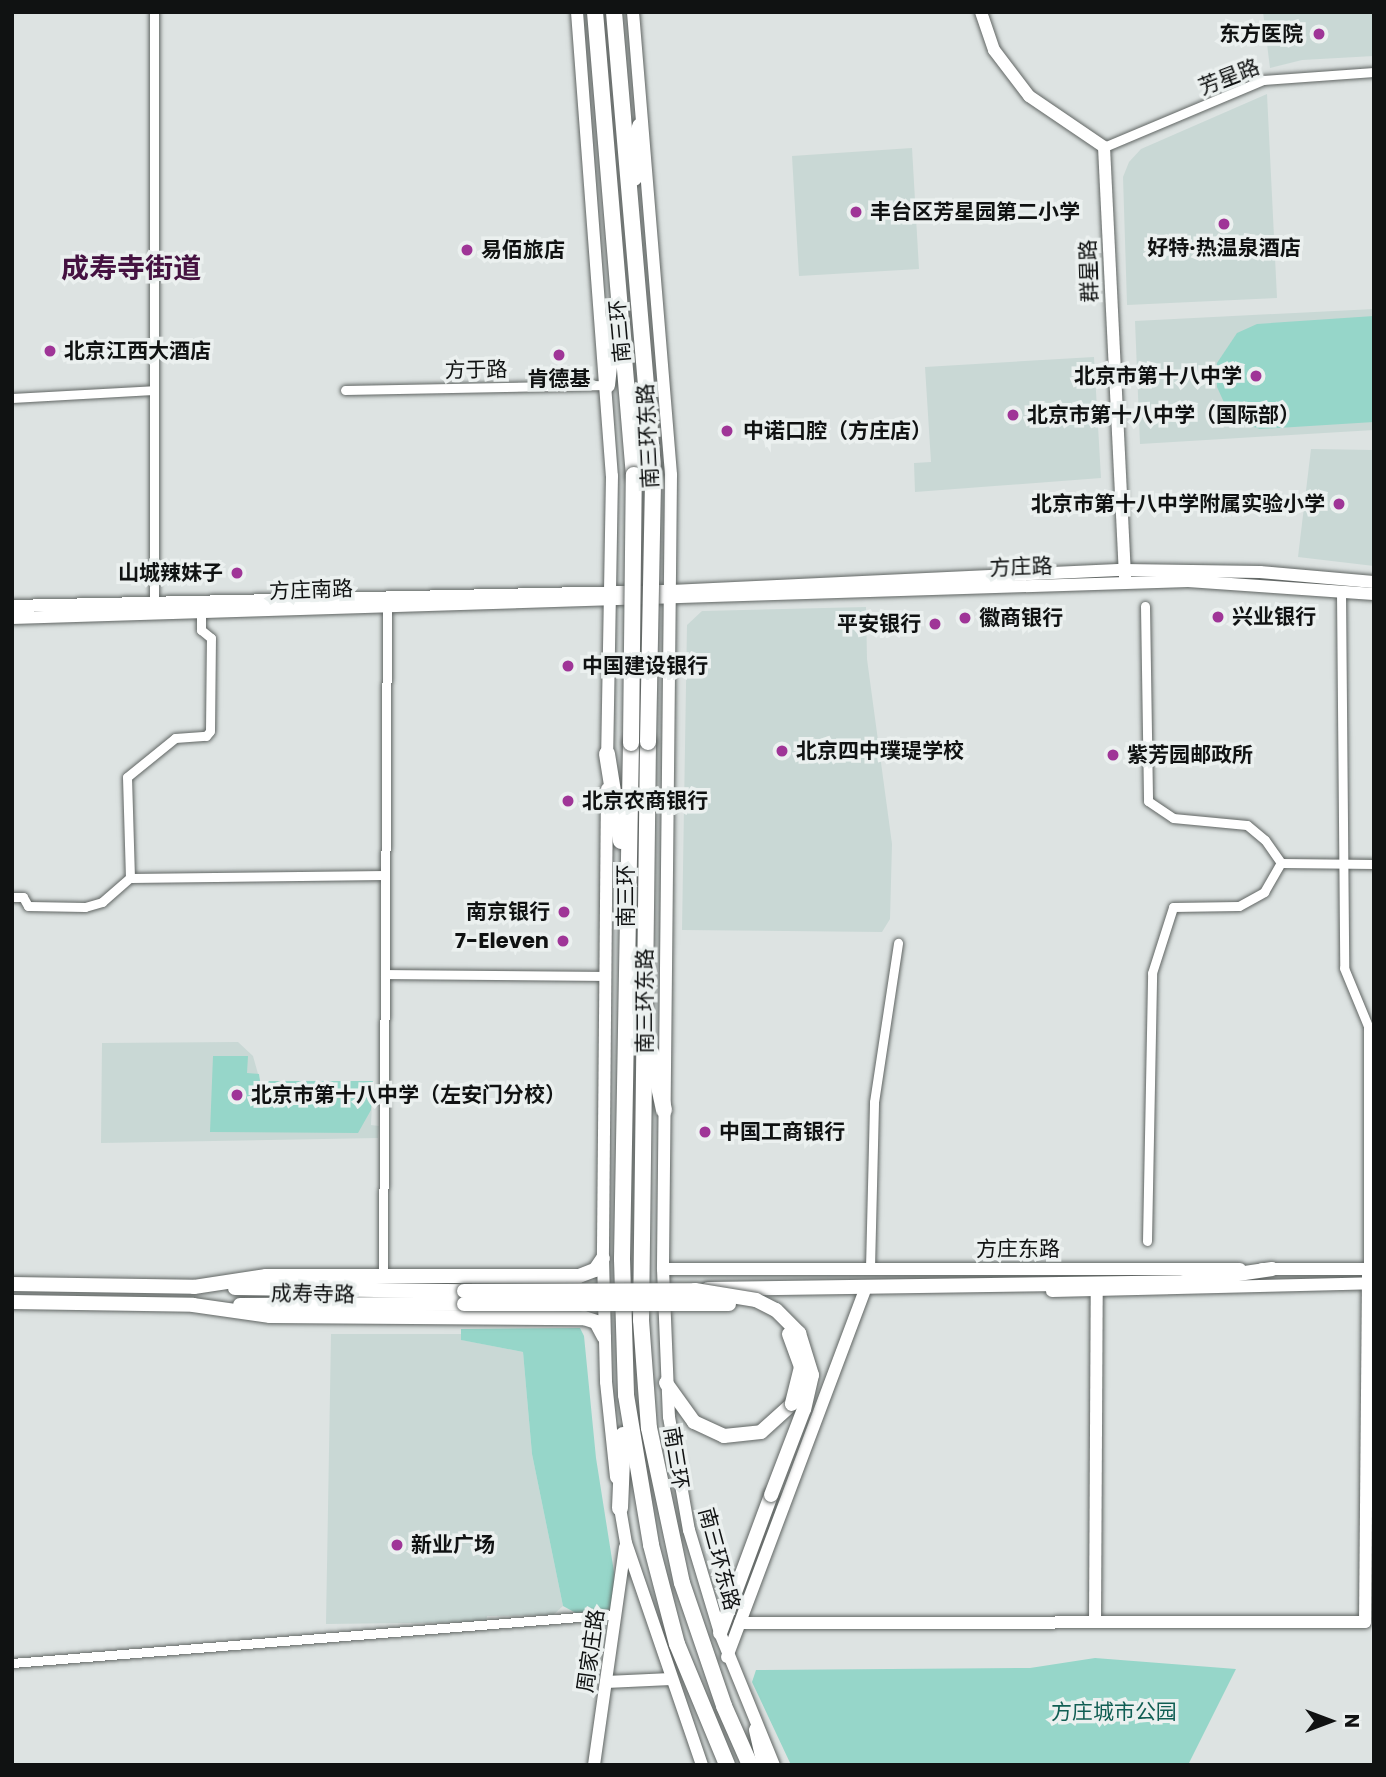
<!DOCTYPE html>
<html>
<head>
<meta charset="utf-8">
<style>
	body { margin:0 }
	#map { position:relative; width:1386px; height:1777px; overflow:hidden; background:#dde3e2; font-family:Poppins,"Noto Sans SC",sans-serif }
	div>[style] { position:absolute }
	.built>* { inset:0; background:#c9d8d5 }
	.green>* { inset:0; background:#96d6c9 }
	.roads { filter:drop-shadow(0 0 2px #606563) drop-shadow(0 0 2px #606563) }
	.street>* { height:9px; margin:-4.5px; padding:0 4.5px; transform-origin:4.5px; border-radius:4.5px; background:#fff }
	.secondary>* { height:12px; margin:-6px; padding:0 6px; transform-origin:6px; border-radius:6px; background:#fff }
	.primary>* { height:14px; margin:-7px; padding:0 7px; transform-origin:7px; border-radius:7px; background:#fff }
	.highway>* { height:16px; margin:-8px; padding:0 8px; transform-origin:8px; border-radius:8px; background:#fff }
	.bridges { filter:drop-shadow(0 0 2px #606563) drop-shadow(0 0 2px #606563) }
	.primary-bridge>* { height:14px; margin:-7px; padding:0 7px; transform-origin:7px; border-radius:7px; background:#fff }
	.highway-bridge>* { height:16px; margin:-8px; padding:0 8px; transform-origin:8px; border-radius:8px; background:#fff }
	.dots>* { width:19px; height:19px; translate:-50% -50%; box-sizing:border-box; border:4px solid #ebf0ef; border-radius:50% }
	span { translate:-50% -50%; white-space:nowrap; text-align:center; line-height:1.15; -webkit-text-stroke:7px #ebf0ef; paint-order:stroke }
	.poi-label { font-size:21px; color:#101212; font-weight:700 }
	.right { translate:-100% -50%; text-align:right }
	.left { translate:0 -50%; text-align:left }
	.street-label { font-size:21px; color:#101212 }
	.park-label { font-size:21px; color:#105e53 }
	.district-label { font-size:28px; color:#451241; font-weight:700 }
	.frame { position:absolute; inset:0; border:14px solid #101212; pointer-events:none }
	.north { position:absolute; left:1295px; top:1686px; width:70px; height:70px; -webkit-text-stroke:5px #ebf0ef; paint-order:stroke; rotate:90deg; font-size:19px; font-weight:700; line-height:28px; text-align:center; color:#101212 }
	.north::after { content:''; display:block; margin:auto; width:24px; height:32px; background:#101212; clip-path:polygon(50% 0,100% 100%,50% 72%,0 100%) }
</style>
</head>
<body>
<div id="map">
	<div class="built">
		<i style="clip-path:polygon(1263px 12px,1374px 12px,1374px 56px,1302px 60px,1270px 68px)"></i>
		<i style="clip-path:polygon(1267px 94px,1277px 298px,1127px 305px,1123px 177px,1129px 162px,1141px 149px)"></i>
		<i style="clip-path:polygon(912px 148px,919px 269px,799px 276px,792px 156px)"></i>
		<i style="clip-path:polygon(1374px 309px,1374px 430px,1140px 444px,1135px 321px)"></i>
		<i style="clip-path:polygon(1094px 357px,1101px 478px,915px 492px,914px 463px,931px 462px,925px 367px)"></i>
		<i style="clip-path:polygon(1311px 449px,1374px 450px,1374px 566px,1298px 557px)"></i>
		<i style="clip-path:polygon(866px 607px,867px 659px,892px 844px,890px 919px,882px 932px,682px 930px,687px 625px,702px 611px)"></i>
		<i style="clip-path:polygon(238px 1042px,253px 1056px,260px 1081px,373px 1081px,371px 1125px,379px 1126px,378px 1138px,101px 1143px,102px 1043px)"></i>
		<i style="clip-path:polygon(331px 1334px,461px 1334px,462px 1340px,523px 1352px,532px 1454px,563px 1606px,553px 1615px,487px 1616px,486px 1622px,326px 1624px)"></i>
	</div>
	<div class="green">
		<i style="clip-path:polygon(1374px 316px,1374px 422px,1260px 429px,1242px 423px,1227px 409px,1217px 387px,1217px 363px,1237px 333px,1257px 324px)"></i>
		<i style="clip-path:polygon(213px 1056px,248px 1056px,247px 1073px,259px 1074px,260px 1081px,373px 1081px,371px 1110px,358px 1133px,210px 1132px)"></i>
		<i style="clip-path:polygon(580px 1328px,584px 1336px,596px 1458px,614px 1572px,613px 1609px,576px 1613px,563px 1606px,532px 1454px,523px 1352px,461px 1340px,461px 1329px)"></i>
		<i style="clip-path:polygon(1095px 1658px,1236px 1669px,1188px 1765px,791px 1765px,752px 1682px,756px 1670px,1030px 1668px)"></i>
	</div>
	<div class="roads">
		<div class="street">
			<i style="left:154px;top:12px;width:592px;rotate:90deg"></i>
			<i style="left:1104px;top:147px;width:173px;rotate:-22.8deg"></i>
			<i style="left:1263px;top:80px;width:111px;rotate:-4.1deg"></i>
			<i style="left:345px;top:390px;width:262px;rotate:-1.1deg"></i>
			<i style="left:12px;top:398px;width:141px;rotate:-3.2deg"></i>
			<i style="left:1341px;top:592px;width:376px;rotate:89.5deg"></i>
			<i style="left:1344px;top:968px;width:63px;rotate:67.5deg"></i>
			<i style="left:1368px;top:1026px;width:243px;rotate:90deg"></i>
			<i style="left:1145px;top:606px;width:195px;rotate:89.1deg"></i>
			<i style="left:1148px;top:801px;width:30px;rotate:34deg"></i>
			<i style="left:1173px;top:818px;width:74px;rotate:5.4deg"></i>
			<i style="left:1247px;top:825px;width:23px;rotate:40deg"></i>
			<i style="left:1265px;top:840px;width:28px;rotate:55deg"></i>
			<i style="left:1281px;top:863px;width:93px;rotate:0.6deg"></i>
			<i style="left:130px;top:878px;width:101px;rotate:-91.7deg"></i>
			<i style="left:127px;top:777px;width:62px;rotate:-39.1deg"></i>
			<i style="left:175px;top:738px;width:31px;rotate:-4deg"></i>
			<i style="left:206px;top:736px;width:6px;rotate:-51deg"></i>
			<i style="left:210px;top:731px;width:93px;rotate:-89.4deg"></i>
			<i style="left:211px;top:638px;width:13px;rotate:-141deg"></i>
			<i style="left:201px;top:630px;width:17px;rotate:-90deg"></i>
			<i style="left:12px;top:897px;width:11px"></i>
			<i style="left:23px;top:897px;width:10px;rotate:61deg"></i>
			<i style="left:28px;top:906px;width:57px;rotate:1deg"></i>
			<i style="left:85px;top:907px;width:18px;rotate:-16deg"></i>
			<i style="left:102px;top:902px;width:37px;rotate:-41deg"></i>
			<i style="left:130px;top:878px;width:255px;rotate:-0.7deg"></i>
			<i style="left:385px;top:974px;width:220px;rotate:0.5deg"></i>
			<i style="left:1147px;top:1241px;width:268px;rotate:-88.9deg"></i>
			<i style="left:1152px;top:973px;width:69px;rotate:-72.3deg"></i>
			<i style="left:1173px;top:907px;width:66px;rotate:-0.9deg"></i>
			<i style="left:1239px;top:906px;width:29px;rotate:-29deg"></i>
			<i style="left:1264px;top:892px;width:34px;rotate:-60deg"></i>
			<i style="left:870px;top:1268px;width:166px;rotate:-88.6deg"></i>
			<i style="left:874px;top:1102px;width:161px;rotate:-81.4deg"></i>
			<i style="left:383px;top:1275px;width:668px;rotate:-89.66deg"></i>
			<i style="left:12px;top:1663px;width:606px;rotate:-4.64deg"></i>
		</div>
		<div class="secondary">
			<i style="left:577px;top:12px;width:465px;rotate:85.7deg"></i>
			<i style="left:612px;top:476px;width:288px;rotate:91deg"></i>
			<i style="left:633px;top:12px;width:465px;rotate:85.3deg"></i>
			<i style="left:671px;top:475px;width:794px;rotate:90.58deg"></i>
			<i style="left:663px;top:1269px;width:148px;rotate:87.7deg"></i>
			<i style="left:669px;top:1417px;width:115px;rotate:80deg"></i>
			<i style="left:689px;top:1530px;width:108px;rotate:73.2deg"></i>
			<i style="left:720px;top:1633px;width:143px;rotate:67.8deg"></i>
			<i style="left:981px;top:12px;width:40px;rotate:71.1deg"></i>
			<i style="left:994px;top:50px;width:58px;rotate:52.7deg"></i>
			<i style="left:1029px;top:96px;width:91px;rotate:34.2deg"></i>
			<i style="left:1104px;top:147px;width:431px;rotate:87.2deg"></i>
			<i style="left:12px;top:606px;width:659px;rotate:-1.3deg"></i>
			<i style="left:671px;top:591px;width:453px;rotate:-2.7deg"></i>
			<i style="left:1124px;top:570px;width:136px;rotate:0.8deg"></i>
			<i style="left:1260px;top:572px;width:114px;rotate:5deg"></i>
			<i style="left:12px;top:618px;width:1177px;rotate:-1.8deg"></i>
			<i style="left:1188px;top:581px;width:186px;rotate:4deg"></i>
			<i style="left:607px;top:789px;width:469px;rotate:90.5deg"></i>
			<i style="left:603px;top:1258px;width:124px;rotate:88.6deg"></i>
			<i style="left:606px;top:1382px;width:96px;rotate:84deg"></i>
			<i style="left:663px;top:1269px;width:577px"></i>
			<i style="left:1262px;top:1269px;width:111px"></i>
			<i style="left:1052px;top:1291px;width:321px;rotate:-1.4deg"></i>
			<i style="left:619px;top:1502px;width:42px;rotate:80.3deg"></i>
			<i style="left:626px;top:1543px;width:235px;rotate:71.1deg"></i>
			<i style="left:1095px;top:1622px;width:331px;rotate:-89.7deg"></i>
			<i style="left:740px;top:1623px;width:625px;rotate:-0.09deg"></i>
			<i style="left:1365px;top:1622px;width:353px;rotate:-89.5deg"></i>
			<i style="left:727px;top:1657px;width:390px;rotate:-69.4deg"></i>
			<i style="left:606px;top:1682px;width:65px;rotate:-2.6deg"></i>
			<i style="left:594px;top:1765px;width:220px;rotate:-81.9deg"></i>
		</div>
		<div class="primary">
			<i style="left:12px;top:1284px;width:182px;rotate:0.9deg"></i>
			<i style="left:194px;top:1287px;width:73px;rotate:-8.7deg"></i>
			<i style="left:266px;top:1276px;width:313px"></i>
			<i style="left:579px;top:1276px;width:17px;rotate:-21deg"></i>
			<i style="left:595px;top:1270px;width:14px;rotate:-56deg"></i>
			<i style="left:235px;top:1288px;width:229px;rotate:0.8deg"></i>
			<i style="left:708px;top:1289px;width:476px;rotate:-0.8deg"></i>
			<i style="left:1184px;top:1282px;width:89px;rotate:-8.4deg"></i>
			<i style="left:12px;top:1302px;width:181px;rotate:0.9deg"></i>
			<i style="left:193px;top:1305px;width:78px;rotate:8.1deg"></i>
			<i style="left:270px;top:1316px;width:314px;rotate:0.4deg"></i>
			<i style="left:584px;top:1318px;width:13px;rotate:18deg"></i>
			<i style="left:596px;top:1322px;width:17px;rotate:62deg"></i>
			<i style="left:240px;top:1305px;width:224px;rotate:-0.3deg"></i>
			<i style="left:666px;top:1383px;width:48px;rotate:54.3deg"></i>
			<i style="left:694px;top:1422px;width:33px;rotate:25deg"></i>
			<i style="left:724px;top:1436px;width:37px;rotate:-6deg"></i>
			<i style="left:761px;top:1432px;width:42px;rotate:-42.1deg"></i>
			<i style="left:720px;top:1633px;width:147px;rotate:-69.7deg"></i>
		</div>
		<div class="highway">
			<i style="left:595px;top:12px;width:465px;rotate:85.2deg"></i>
			<i style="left:614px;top:12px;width:461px;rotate:85.1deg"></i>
			<i style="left:634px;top:178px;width:52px;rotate:-83.4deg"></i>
			<i style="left:607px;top:385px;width:72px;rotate:-83.7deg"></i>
			<i style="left:648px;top:742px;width:578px;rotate:90.69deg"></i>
			<i style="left:641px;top:1320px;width:108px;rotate:85.8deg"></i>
			<i style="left:649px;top:1428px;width:158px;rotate:78deg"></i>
			<i style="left:682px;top:1583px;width:130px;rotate:71.1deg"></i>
			<i style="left:724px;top:1706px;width:64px;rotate:66.2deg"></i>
			<i style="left:631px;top:743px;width:516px;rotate:91deg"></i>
			<i style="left:622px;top:1259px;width:136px;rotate:88.3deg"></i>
			<i style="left:626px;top:1395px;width:152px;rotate:80.5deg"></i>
			<i style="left:651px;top:1545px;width:102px;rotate:75.3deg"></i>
			<i style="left:677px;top:1644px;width:131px;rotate:67.5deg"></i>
			<i style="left:607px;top:754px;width:88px;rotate:80.9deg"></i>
			<i style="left:652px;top:1054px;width:57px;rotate:77.9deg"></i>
			<i style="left:620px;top:1508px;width:73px;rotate:-87.6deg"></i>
			<i style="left:757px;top:1730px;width:36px;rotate:77deg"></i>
		</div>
	</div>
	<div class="bridges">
		<div class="primary-bridge">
			<i style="left:464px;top:1291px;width:231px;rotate:-0.2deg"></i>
			<i style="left:695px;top:1290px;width:62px;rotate:9.3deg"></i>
			<i style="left:756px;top:1300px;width:22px;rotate:27deg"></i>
			<i style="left:776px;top:1310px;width:33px;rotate:45deg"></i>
			<i style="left:799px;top:1333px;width:44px;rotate:72.8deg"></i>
			<i style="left:812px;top:1375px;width:35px;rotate:103deg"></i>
			<i style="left:804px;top:1409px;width:92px;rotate:111deg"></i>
			<i style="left:464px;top:1304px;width:265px"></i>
			<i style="left:789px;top:1334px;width:35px;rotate:70deg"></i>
			<i style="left:801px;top:1367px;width:38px;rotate:104deg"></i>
		</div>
		<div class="highway-bridge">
			<i style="left:648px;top:742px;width:271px;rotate:-88.9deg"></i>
			<i style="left:631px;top:743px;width:268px;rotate:-89.4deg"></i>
		</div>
	</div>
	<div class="dots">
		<i style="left:1319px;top:34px;background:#9f3597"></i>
		<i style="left:856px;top:212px;background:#9f3597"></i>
		<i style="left:1224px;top:224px;background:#9f3597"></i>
		<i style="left:467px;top:250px;background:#9f3597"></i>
		<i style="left:50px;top:351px;background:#9f3597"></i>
		<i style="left:559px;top:355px;background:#9f3597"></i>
		<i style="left:1256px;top:376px;background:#9f3597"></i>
		<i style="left:1013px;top:415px;background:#9f3597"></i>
		<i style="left:727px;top:431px;background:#9f3597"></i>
		<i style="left:1339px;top:504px;background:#9f3597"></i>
		<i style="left:237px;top:573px;background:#9f3597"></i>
		<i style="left:1218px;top:617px;background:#9f3597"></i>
		<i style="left:965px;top:618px;background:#9f3597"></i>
		<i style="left:935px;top:624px;background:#9f3597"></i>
		<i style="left:568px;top:666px;background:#9f3597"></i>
		<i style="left:782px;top:751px;background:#9f3597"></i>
		<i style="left:1113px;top:755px;background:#9f3597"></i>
		<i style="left:568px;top:801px;background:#9f3597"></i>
		<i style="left:564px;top:912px;background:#9f3597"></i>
		<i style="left:563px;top:941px;background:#9f3597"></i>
		<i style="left:237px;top:1095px;background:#9f3597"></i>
		<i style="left:705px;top:1132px;background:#9f3597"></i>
		<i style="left:397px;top:1545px;background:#9f3597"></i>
	</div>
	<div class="poi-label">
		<span class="right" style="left:1303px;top:34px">东方医院</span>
		<span class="left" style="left:870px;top:212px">丰台区芳星园第二小学</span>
		<span style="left:1224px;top:248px">好特·热温泉酒店</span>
		<span class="left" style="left:481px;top:250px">易佰旅店</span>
		<span class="left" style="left:64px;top:351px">北京江西大酒店</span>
		<span class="right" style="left:1242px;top:376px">北京市第十八中学</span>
		<span style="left:559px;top:379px">肯德基</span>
		<span class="left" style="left:1027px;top:415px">北京市第十八中学（国际部）</span>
		<span class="left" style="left:743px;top:431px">中诺口腔（方庄店）</span>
		<span class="right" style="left:1325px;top:504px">北京市第十八中学附属实验小学</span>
		<span class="right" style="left:223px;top:573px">山城辣妹子</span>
		<span class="left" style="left:1232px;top:617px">兴业银行</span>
		<span class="left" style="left:979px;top:618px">徽商银行</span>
		<span class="right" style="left:921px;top:624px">平安银行</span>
		<span class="left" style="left:582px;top:666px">中国建设银行</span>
		<span class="left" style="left:796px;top:751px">北京四中璞瑅学校</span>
		<span class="left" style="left:1127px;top:755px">紫芳园邮政所</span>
		<span class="left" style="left:582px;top:801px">北京农商银行</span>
		<span class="right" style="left:550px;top:912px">南京银行</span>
		<span class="right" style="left:549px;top:941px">7-Eleven</span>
		<span class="left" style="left:251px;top:1095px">北京市第十八中学（左安门分校）</span>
		<span class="left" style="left:719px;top:1132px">中国工商银行</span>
		<span class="left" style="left:411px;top:1545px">新业广场</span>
	</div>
	<div class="street-label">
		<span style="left:1229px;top:77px;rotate:-21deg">芳星路</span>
		<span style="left:1089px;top:271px;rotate:-92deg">群星路</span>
		<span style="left:620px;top:331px;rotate:-95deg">南三环</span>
		<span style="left:476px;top:370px;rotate:-1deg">方于路</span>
		<span style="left:648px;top:436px;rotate:-93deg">南三环东路</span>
		<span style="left:1021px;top:567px;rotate:-2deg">方庄路</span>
		<span style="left:311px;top:590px;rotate:-2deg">方庄南路</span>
		<span style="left:626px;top:896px;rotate:-90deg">南三环</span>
		<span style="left:645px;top:1001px;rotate:-90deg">南三环东路</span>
		<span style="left:1018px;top:1249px">方庄东路</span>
		<span style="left:313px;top:1294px;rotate:1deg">成寿寺路</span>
		<span style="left:676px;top:1458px;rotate:81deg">南三环</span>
		<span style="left:719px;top:1559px;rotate:75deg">南三环东路</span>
		<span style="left:591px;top:1651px;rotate:-82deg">周家庄路</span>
	</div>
	<div class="park-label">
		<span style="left:1114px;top:1712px">方庄城市公园</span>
	</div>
	<div class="district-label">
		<span style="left:131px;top:269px">成寿寺街道</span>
	</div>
	<div class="frame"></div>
	<div class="north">N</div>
</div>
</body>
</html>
